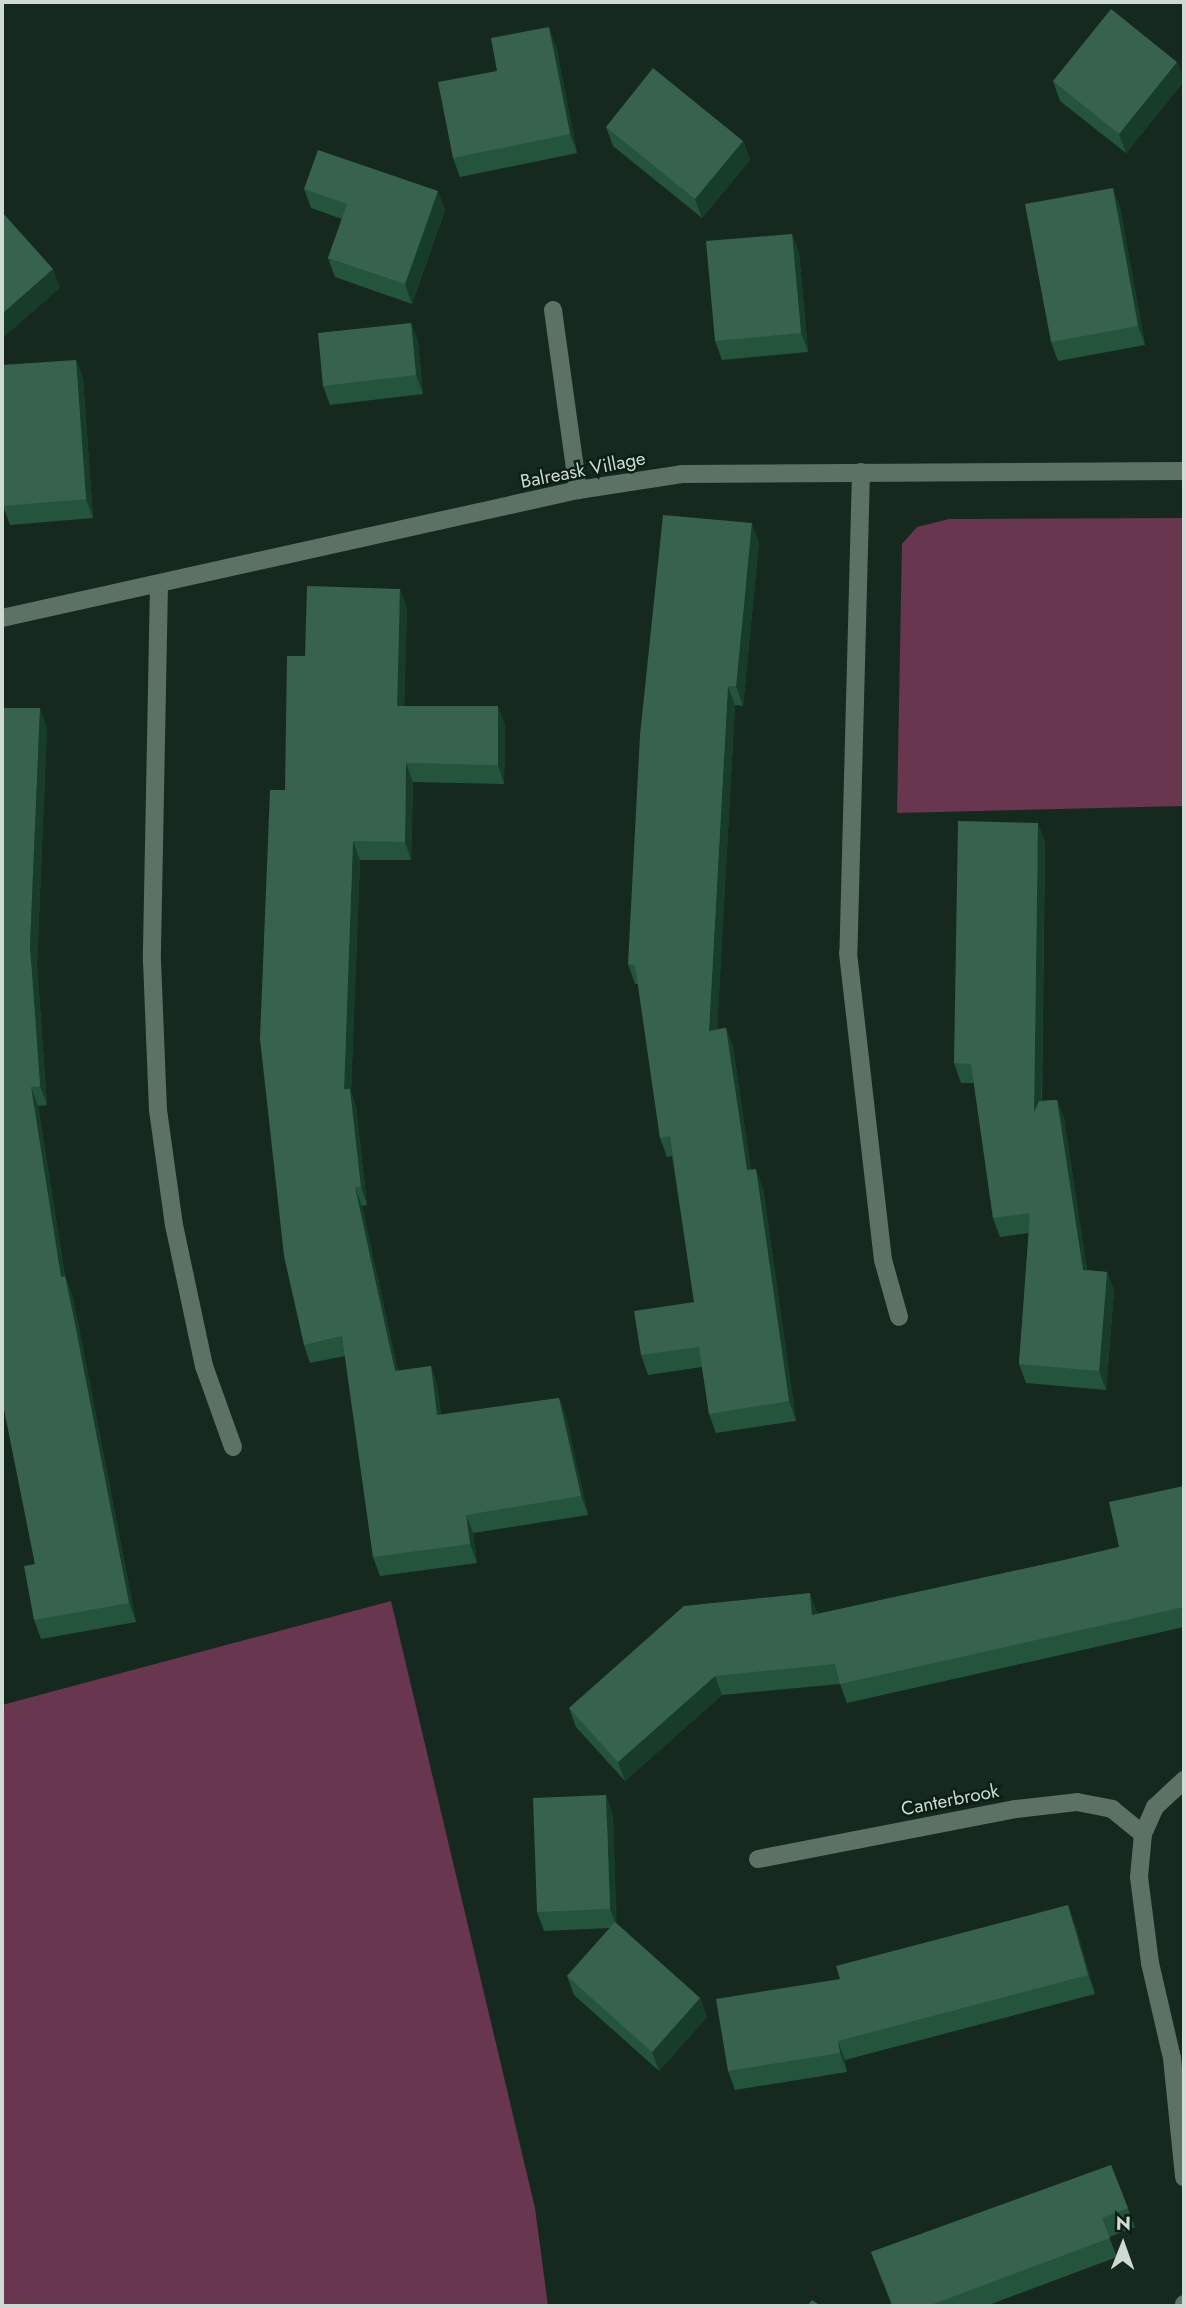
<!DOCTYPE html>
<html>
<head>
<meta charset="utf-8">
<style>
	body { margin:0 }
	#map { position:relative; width:1186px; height:2308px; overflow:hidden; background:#16291e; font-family:Jost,sans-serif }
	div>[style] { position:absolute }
	.green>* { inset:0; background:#68364f }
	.minor>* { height:18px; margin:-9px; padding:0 9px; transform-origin:9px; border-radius:9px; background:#5c7265 }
	.wall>* { inset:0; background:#25543d }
	.shaded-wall>* { inset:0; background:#173d2a }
	.building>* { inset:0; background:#37624d }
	span { translate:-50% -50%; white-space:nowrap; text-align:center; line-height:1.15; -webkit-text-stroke:5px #0c1f15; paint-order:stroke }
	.street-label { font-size:19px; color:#cedad2 }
	.frame { position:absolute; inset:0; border:4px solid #cedad2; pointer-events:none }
	.north { position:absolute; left:1088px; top:2210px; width:70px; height:70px; -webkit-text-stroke:5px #0c1f15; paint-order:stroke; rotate:1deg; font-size:19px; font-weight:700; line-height:28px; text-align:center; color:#cedad2 }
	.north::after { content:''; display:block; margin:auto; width:24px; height:32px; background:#cedad2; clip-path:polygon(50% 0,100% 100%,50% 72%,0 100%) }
</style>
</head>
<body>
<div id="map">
	<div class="green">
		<i style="clip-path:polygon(1184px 518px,1184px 806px,897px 813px,902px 544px,917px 527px,949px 519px)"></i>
		<i style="clip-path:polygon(391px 1601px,535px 2208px,548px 2306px,2px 2306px,2px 1705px)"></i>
	</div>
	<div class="minor">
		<i style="left:553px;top:310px;width:182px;rotate:82.1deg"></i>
		<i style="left:861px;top:472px;width:481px;rotate:91.5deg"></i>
		<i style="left:848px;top:953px;width:309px;rotate:83.5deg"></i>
		<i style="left:883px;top:1260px;width:59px;rotate:74.3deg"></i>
		<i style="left:159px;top:584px;width:377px;rotate:91.1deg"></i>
		<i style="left:152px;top:961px;width:149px;rotate:87.7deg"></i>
		<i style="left:158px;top:1110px;width:116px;rotate:82.1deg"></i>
		<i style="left:174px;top:1225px;width:144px;rotate:78deg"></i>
		<i style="left:204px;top:1366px;width:86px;rotate:70.3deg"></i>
		<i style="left:2px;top:618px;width:590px;rotate:-12.53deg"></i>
		<i style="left:578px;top:490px;width:105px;rotate:-8.7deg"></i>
		<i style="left:682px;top:474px;width:502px;rotate:-0.34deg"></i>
		<i style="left:1184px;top:1780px;width:40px;rotate:137deg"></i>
		<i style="left:1155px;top:1807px;width:30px;rotate:114deg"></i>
		<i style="left:1143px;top:1834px;width:43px;rotate:95.3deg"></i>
		<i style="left:1139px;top:1877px;width:87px;rotate:82.7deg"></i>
		<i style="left:1150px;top:1963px;width:98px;rotate:77deg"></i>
		<i style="left:1172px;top:2058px;width:120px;rotate:84.2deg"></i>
		<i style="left:758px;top:1859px;width:263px;rotate:-11deg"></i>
		<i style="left:1016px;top:1809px;width:61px;rotate:-6.5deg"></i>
		<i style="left:1077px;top:1802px;width:36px;rotate:11deg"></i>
		<i style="left:1112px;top:1809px;width:40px;rotate:39deg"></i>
		<i style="left:1184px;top:2306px;width:2px;rotate:-90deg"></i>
	</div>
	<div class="wall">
		<i style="clip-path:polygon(556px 46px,577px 153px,460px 177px,453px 158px,497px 71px)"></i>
		<i style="clip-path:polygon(1177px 62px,1184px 81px,1126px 153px,1060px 101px,1053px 81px)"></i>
		<i style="clip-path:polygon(606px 127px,743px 141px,750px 160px,702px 218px,613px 146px)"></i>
		<i style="clip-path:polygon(304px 189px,445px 210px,412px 304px,335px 277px,328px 258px,342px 219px,311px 208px)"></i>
		<i style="clip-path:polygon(1120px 207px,1145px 345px,1058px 361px,1051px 342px)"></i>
		<i style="clip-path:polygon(792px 234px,799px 253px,808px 352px,722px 360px,715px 341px)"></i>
		<i style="clip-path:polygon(411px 323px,418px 342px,423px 394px,330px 405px,323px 386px)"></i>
		<i style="clip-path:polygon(76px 360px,83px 379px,93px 518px,10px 525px,3px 506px)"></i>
		<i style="clip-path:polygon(759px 542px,743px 706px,735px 705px,717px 1029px,726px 1028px,733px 1047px,751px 1170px,763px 1188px,796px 1421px,716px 1433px,709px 1414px,702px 1367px,648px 1375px,641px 1355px,694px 1302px,672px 1156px,667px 1157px,660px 1138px,638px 984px,635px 984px,628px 964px)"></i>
		<i style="clip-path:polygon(407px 607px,404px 706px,505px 724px,504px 784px,413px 782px,411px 860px,360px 860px,351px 1092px,356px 1107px,367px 1205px,362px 1206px,398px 1371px,431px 1366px,437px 1385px,441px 1415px,559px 1398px,566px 1417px,588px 1515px,473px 1533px,477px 1563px,380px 1576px,373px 1557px,345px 1356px,310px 1363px,304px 1345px,285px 790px,305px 656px)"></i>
		<i style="clip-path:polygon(47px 728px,37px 965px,47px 1105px,38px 1106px,65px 1276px,72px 1295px,82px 1343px,136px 1622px,41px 1639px,34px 1620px,35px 1564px,2px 1399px)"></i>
		<i style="clip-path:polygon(1045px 842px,1042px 1101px,1057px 1100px,1064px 1119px,1087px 1270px,1107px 1272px,1114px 1291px,1106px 1390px,1026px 1383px,1019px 1364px,1029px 1233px,1000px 1237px,993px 1218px,974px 1083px,961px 1083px,954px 1063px)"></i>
		<i style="clip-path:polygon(1184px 1486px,1184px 1627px,847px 1703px,840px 1684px,722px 1695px,625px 1781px,576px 1727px,569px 1708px,817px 1612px,817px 1614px,1064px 1560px,1119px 1547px)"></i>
		<i style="clip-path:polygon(613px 1815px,616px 1923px,700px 1998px,707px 2017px,659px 2071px,574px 1995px,567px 1976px,610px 1928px,544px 1931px,537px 1912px)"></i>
		<i style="clip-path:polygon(1075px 1924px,1095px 1994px,845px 2060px,847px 2072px,735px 2090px,728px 2071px,840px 1979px)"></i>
		<i style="clip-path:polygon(1111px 2165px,1135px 2227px,1109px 2237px,1117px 2257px,986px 2306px,892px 2306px,871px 2252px)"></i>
	</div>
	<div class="shaded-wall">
		<i style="clip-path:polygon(549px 27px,556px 46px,577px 153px,570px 134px)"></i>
		<i style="clip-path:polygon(1177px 62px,1184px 81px,1126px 153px,1119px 134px)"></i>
		<i style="clip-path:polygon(743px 141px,750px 160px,702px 218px,695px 199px)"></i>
		<i style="clip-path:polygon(1113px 188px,1120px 207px,1145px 345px,1138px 326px)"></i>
		<i style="clip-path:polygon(438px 191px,445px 210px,412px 304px,405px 284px)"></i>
		<i style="clip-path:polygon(792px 234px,799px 253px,808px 352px,801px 333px)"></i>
		<i style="clip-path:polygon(53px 269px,60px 288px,3px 338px,2px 335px,2px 314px)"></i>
		<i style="clip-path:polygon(411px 323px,418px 342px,423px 394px,416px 375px)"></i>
		<i style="clip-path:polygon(76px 360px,83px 379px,93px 518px,86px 499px)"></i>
		<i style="clip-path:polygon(752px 523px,759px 542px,743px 706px,736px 686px)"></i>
		<i style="clip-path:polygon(400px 589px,407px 607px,404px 724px,397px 706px)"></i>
		<i style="clip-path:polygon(728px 686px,735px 705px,716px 1050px,709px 1031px)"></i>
		<i style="clip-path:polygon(498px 706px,505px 724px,504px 784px,498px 765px)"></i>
		<i style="clip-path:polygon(40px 708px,47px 728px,37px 965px,47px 1105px,40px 1086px,30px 946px)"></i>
		<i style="clip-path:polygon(406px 763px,413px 782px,411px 860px,405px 842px)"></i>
		<i style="clip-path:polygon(1038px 823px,1045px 842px,1041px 1131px,1034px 1112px)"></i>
		<i style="clip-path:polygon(353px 841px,360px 860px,351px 1092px,356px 1107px,367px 1205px,361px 1187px,344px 1089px)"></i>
		<i style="clip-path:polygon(726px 1028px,733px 1047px,754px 1189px,747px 1170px)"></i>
		<i style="clip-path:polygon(31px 1087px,38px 1106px,68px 1296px,61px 1277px)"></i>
		<i style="clip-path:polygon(1057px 1100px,1064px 1119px,1090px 1289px,1083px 1270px)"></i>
		<i style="clip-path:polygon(756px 1169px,763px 1188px,796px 1421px,789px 1401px)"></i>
		<i style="clip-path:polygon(355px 1187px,362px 1206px,402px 1390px,395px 1371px)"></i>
		<i style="clip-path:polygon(1107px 1272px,1114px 1291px,1106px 1390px,1099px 1371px)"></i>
		<i style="clip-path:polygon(65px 1276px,72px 1295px,82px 1343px,136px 1622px,129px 1603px)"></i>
		<i style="clip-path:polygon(431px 1366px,437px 1385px,444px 1434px,437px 1415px)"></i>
		<i style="clip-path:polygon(559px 1398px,566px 1417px,588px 1515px,581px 1496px)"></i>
		<i style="clip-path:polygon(466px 1515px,473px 1533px,477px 1563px,470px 1544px)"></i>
		<i style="clip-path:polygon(810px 1593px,817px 1612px,819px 1634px,812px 1615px)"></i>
		<i style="clip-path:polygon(715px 1676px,722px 1695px,625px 1781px,618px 1762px)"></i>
		<i style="clip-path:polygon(606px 1795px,613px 1815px,617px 1928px,610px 1909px)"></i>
		<i style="clip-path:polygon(1068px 1905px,1075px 1924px,1095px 1994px,1088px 1975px)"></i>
		<i style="clip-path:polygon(700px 1998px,707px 2017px,659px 2071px,652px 2052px)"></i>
		<i style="clip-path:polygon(838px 2041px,845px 2060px,847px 2072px,840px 2053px)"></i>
	</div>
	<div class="building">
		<i style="clip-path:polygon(1111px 9px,1177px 62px,1119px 134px,1053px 81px)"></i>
		<i style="clip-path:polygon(549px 27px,570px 134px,453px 158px,438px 82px,497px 71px,491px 38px)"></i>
		<i style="clip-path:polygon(653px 68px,743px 141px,695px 199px,606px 127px)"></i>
		<i style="clip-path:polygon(318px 150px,438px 191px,405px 284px,328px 258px,347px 204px,304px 189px)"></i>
		<i style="clip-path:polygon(1113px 188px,1138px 326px,1051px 342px,1025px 204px)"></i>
		<i style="clip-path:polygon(2px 212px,53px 269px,2px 314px)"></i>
		<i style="clip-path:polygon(792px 234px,801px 333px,715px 341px,706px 241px)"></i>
		<i style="clip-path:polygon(411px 323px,416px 375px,323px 386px,318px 333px)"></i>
		<i style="clip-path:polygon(76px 360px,86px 499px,3px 506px,2px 483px,2px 365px)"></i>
		<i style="clip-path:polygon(663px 515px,752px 523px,736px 686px,728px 686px,709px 1031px,726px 1028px,747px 1170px,756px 1169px,789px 1401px,709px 1414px,699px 1347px,641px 1355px,634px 1311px,694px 1302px,670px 1136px,660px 1138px,635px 965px,628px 964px,640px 735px)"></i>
		<i style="clip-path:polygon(307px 586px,400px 589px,397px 706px,498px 706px,498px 765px,406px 763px,405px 842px,353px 841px,344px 1089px,350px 1089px,361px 1187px,355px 1187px,395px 1371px,431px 1366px,437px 1415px,559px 1398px,581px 1496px,466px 1515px,470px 1544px,373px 1557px,342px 1336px,304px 1345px,284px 1256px,260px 1039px,270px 790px,285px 790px,287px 656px,305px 656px)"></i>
		<i style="clip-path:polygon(2px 708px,40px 708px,30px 946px,40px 1086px,31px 1087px,61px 1277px,65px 1276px,75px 1324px,129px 1603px,34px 1620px,24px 1566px,35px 1564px,2px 1399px)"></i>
		<i style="clip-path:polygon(958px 821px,1038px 823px,1034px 1112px,1039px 1101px,1057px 1100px,1083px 1270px,1107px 1272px,1099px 1371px,1019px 1364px,1030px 1213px,993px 1218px,971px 1064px,954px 1063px)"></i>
		<i style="clip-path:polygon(1184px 1486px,1184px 1607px,840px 1684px,835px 1664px,715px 1676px,618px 1762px,569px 1708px,684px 1606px,810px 1593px,812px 1615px,1064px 1560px,1119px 1547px,1109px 1502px)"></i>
		<i style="clip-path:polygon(606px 1795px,610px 1909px,537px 1912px,533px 1798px)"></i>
		<i style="clip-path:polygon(1068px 1905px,1088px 1975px,838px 2041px,840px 2053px,728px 2071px,716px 1999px,840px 1979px,836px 1966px)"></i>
		<i style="clip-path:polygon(615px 1922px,700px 1998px,652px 2052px,567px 1976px)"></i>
		<i style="clip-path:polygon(1111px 2165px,1128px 2208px,1102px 2218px,1110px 2238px,928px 2306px,893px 2306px,871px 2252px)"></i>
		<i style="clip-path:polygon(812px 2300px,821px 2306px,807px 2306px)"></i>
	</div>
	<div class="street-label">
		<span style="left:583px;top:470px;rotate:-11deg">Balreask Village</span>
		<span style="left:950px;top:1800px;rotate:-11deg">Canterbrook</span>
	</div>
	<div class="frame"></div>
	<div class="north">N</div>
</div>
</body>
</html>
